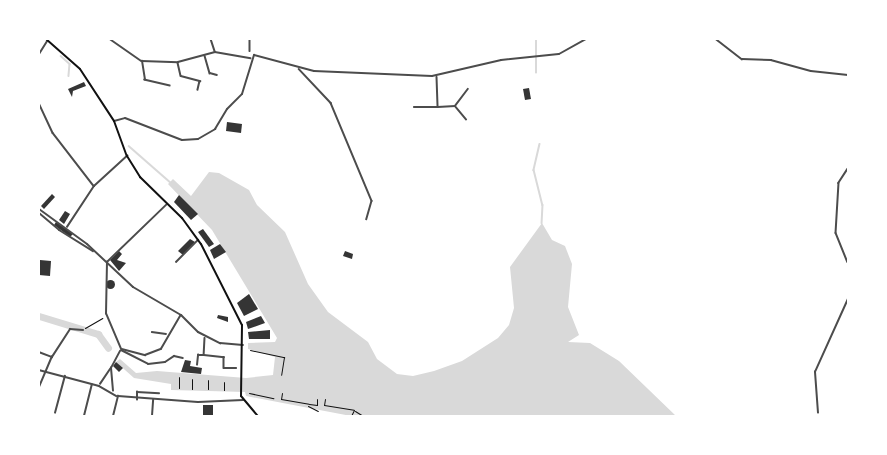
<!DOCTYPE html>
<html>
<head>
<meta charset="utf-8">
<style>
	body { margin:0 }
	#map { position:relative; width:887px; height:455px; overflow:hidden; background:#fff; font-family:Lato,sans-serif }
	div>[style] { position:absolute }
	.water>* { inset:0; background:#d9d9d9 }
	.stream>* { height:1.5px; margin:-0.75px; padding:0 0.75px; transform-origin:0.75px; border-radius:0.75px; background:#d9d9d9 }
	.river>* { height:7px; margin:-3.5px; padding:0 3.5px; transform-origin:3.5px; border-radius:3.5px; background:#d9d9d9 }
	.building>* { inset:0; background:#353535 }
	.round { border-radius:50% }
	.path>* { height:1px; margin:-0.5px; padding:0 0.5px; transform-origin:0.5px; border-radius:0.5px; background:#111 }
	.minor>* { height:1.5px; margin:-0.75px; padding:0 0.75px; transform-origin:0.75px; border-radius:0.75px; background:#4c4c4c }
	.tertiary>* { height:2px; margin:-1px; padding:0 1px; transform-origin:1px; border-radius:1px; background:#4c4c4c }
	.secondary>* { height:2px; margin:-1px; padding:0 1px; transform-origin:1px; border-radius:1px; background:#111 }
	span { translate:-50% -50%; white-space:nowrap; text-align:center; line-height:1.15; -webkit-text-stroke:5px #fff; paint-order:stroke }
	.frame { position:absolute; inset:0; border:40px solid #fff; pointer-events:none }
</style>
</head>
<body>
<div id="map">
	<div class="water">
		<i style="clip-path:polygon(209px 172px,219px 173px,249px 190px,257px 205px,285px 232px,308px 284px,328px 312px,368px 342px,377px 359px,397px 374px,413px 376px,434px 371px,462px 361px,498px 338px,509px 325px,514px 308px,510px 267px,542px 223px,552px 240px,565px 246px,572px 264px,568px 307px,579px 335px,568px 342px,590px 343px,619px 361px,676px 416px,351px 416px,246px 396px,245px 392px,171px 390px,171px 384px,134px 378px,116px 362px,120px 359px,136px 373px,157px 371px,246px 378px,273px 375px,275px 357px,248px 349px,248px 343px,275px 342px,277px 338px,212px 230px,168px 184px,173px 179px,191px 196px)"></i>
	</div>
	<div class="stream">
		<i style="left:61px;top:56px;width:12px;rotate:42deg"></i>
		<i style="left:70px;top:64px;width:12px;rotate:95deg"></i>
		<i style="left:536px;top:73px;width:34px;rotate:-90deg"></i>
		<i style="left:540px;top:144px;width:27px;rotate:103deg"></i>
		<i style="left:534px;top:170px;width:36px;rotate:76deg"></i>
		<i style="left:543px;top:205px;width:18px;rotate:93deg"></i>
		<i style="left:129px;top:146px;width:55px;rotate:41.3deg"></i>
	</div>
	<div class="river">
		<i style="left:39px;top:316px;width:62px;rotate:17deg"></i>
		<i style="left:98px;top:334px;width:17px;rotate:54deg"></i>
	</div>
	<div class="building">
		<i style="clip-path:polygon(84px 82px,86px 86px,73px 91px,72px 97px,68px 89px)"></i>
		<i style="clip-path:polygon(529px 88px,531px 99px,525px 100px,523px 89px)"></i>
		<i style="clip-path:polygon(227px 122px,242px 124px,241px 133px,226px 131px)"></i>
		<i style="clip-path:polygon(52px 194px,55px 197px,44px 209px,41px 206px)"></i>
		<i style="clip-path:polygon(179px 195px,198px 214px,191px 220px,174px 202px)"></i>
		<i style="clip-path:polygon(65px 211px,70px 214px,64px 224px,59px 220px)"></i>
		<i style="clip-path:polygon(56px 222px,73px 234px,70px 237px,54px 225px)"></i>
		<i style="clip-path:polygon(203px 229px,214px 244px,209px 247px,198px 232px)"></i>
		<i style="clip-path:polygon(190px 239px,195px 242px,183px 255px,178px 251px)"></i>
		<i style="clip-path:polygon(220px 244px,226px 252px,214px 259px,210px 250px)"></i>
		<i style="clip-path:polygon(119px 251px,122px 254px,117px 260px,126px 263px,119px 271px,110px 260px)"></i>
		<i style="clip-path:polygon(345px 251px,353px 254px,352px 259px,343px 256px)"></i>
		<i style="clip-path:polygon(40px 260px,51px 261px,50px 276px,39px 275px)"></i>
		<i class="round" style="left:105.5px;top:279.5px;width:9px;height:9px"></i>
		<i style="clip-path:polygon(249px 294px,258px 309px,244px 316px,237px 303px)"></i>
		<i style="clip-path:polygon(218px 315px,228px 317px,228px 322px,217px 318px)"></i>
		<i style="clip-path:polygon(261px 316px,265px 323px,248px 329px,246px 322px)"></i>
		<i style="clip-path:polygon(270px 330px,270px 339px,249px 339px,248px 332px)"></i>
		<i style="clip-path:polygon(185px 360px,191px 361px,190px 366px,202px 368px,201px 374px,181px 372px)"></i>
		<i style="clip-path:polygon(116px 362px,123px 368px,119px 372px,113px 366px)"></i>
		<i style="clip-path:polygon(203px 405px,213px 405px,213px 416px,203px 416px)"></i>
	</div>
	<div class="path">
		<i style="left:85px;top:328px;width:20px;rotate:-30deg"></i>
		<i style="left:250px;top:350px;width:35px;rotate:12deg"></i>
		<i style="left:284px;top:357px;width:18px;rotate:99deg"></i>
		<i style="left:179px;top:388px;width:11px;rotate:-90deg"></i>
		<i style="left:192px;top:389px;width:10px;rotate:-90deg"></i>
		<i style="left:208px;top:389px;width:9px;rotate:-90deg"></i>
		<i style="left:224px;top:390px;width:8px;rotate:-90deg"></i>
		<i style="left:249px;top:393px;width:25px;rotate:12deg"></i>
		<i style="left:282px;top:393px;width:6px;rotate:99deg"></i>
		<i style="left:281px;top:399px;width:28px;rotate:10deg"></i>
		<i style="left:309px;top:404px;width:8px;rotate:7deg"></i>
		<i style="left:317px;top:405px;width:6px;rotate:-90deg"></i>
		<i style="left:325px;top:399px;width:6px;rotate:99deg"></i>
		<i style="left:324px;top:405px;width:30px;rotate:9deg"></i>
		<i style="left:354px;top:410px;width:7px;rotate:117deg"></i>
		<i style="left:308px;top:406px;width:11px;rotate:27deg"></i>
		<i style="left:355px;top:411px;width:9px;rotate:32deg"></i>
	</div>
	<div class="minor">
		<i style="left:110px;top:39px;width:38px;rotate:35deg"></i>
		<i style="left:211px;top:39px;width:13px;rotate:72deg"></i>
		<i style="left:250px;top:39px;width:12px;rotate:90deg"></i>
		<i style="left:716px;top:39px;width:33px;rotate:38deg"></i>
		<i style="left:742px;top:59px;width:29px;rotate:2deg"></i>
		<i style="left:771px;top:60px;width:41px;rotate:15.4deg"></i>
		<i style="left:811px;top:71px;width:37px;rotate:6deg"></i>
		<i style="left:205px;top:56px;width:18px;rotate:74deg"></i>
		<i style="left:210px;top:73px;width:7px;rotate:16deg"></i>
		<i style="left:178px;top:63px;width:13px;rotate:77deg"></i>
		<i style="left:181px;top:76px;width:20px;rotate:15deg"></i>
		<i style="left:200px;top:81px;width:9px;rotate:103deg"></i>
		<i style="left:299px;top:69px;width:47px;rotate:46.7deg"></i>
		<i style="left:331px;top:103px;width:106px;rotate:67.3deg"></i>
		<i style="left:372px;top:201px;width:19px;rotate:106deg"></i>
		<i style="left:437px;top:77px;width:30px;rotate:88deg"></i>
		<i style="left:438px;top:107px;width:17px;rotate:-3deg"></i>
		<i style="left:455px;top:106px;width:21px;rotate:-53deg"></i>
		<i style="left:170px;top:86px;width:26px;rotate:-167deg"></i>
		<i style="left:145px;top:80px;width:19px;rotate:-99deg"></i>
		<i style="left:142px;top:61px;width:36px;rotate:2deg"></i>
		<i style="left:178px;top:62px;width:38px;rotate:-15deg"></i>
		<i style="left:215px;top:52px;width:36px;rotate:10deg"></i>
		<i style="left:39px;top:103px;width:33px;rotate:65deg"></i>
		<i style="left:53px;top:133px;width:67px;rotate:52.3deg"></i>
		<i style="left:414px;top:107px;width:23px"></i>
		<i style="left:456px;top:107px;width:16px;rotate:50deg"></i>
		<i style="left:848px;top:169px;width:17px;rotate:123deg"></i>
		<i style="left:839px;top:183px;width:50px;rotate:93.4deg"></i>
		<i style="left:836px;top:233px;width:31px;rotate:68deg"></i>
		<i style="left:67px;top:227px;width:49px;rotate:-56.6deg"></i>
		<i style="left:94px;top:186px;width:45px;rotate:-42.3deg"></i>
		<i style="left:176px;top:262px;width:31px;rotate:-45deg"></i>
		<i style="left:152px;top:332px;width:14px;rotate:8deg"></i>
		<i style="left:205px;top:338px;width:17px;rotate:93deg"></i>
		<i style="left:204px;top:355px;width:20px;rotate:6deg"></i>
		<i style="left:224px;top:357px;width:11px;rotate:90deg"></i>
		<i style="left:224px;top:368px;width:12px"></i>
		<i style="left:121px;top:349px;width:38px;rotate:-113deg"></i>
		<i style="left:106px;top:314px;width:52px;rotate:-88.9deg"></i>
		<i style="left:107px;top:262px;width:82px;rotate:-44deg"></i>
		<i style="left:122px;top:349px;width:24px;rotate:15deg"></i>
		<i style="left:145px;top:355px;width:17px;rotate:-21deg"></i>
		<i style="left:161px;top:349px;width:39px;rotate:-60deg"></i>
		<i style="left:39px;top:352px;width:14px;rotate:21deg"></i>
		<i style="left:197px;top:365px;width:10px;rotate:-84deg"></i>
		<i style="left:198px;top:355px;width:5px"></i>
		<i style="left:39px;top:370px;width:62px;rotate:14.9deg"></i>
		<i style="left:99px;top:386px;width:20px;rotate:30deg"></i>
		<i style="left:100px;top:384px;width:18px;rotate:-56deg"></i>
		<i style="left:39px;top:387px;width:33px;rotate:-67deg"></i>
		<i style="left:52px;top:357px;width:33px;rotate:-57deg"></i>
		<i style="left:70px;top:329px;width:13px;rotate:4deg"></i>
		<i style="left:113px;top:391px;width:23px;rotate:-95deg"></i>
		<i style="left:111px;top:368px;width:19px;rotate:-62deg"></i>
		<i style="left:137px;top:400px;width:8px;rotate:-90deg"></i>
		<i style="left:137px;top:392px;width:22px;rotate:3deg"></i>
		<i style="left:55px;top:413px;width:38px;rotate:-75deg"></i>
		<i style="left:818px;top:413px;width:41px;rotate:-94.2deg"></i>
		<i style="left:815px;top:372px;width:80px;rotate:-65.7deg"></i>
		<i style="left:84px;top:416px;width:32px;rotate:-76deg"></i>
		<i style="left:152px;top:416px;width:16px;rotate:-86deg"></i>
	</div>
	<div class="tertiary">
		<i style="left:39px;top:54px;width:15px;rotate:-58deg"></i>
		<i style="left:114px;top:121px;width:11px;rotate:-15deg"></i>
		<i style="left:125px;top:118px;width:61px;rotate:21.1deg"></i>
		<i style="left:182px;top:140px;width:16px;rotate:-4deg"></i>
		<i style="left:198px;top:139px;width:20px;rotate:-30deg"></i>
		<i style="left:215px;top:129px;width:23px;rotate:-59deg"></i>
		<i style="left:227px;top:109px;width:21px;rotate:-45deg"></i>
		<i style="left:242px;top:94px;width:41px;rotate:-72.9deg"></i>
		<i style="left:254px;top:55px;width:62px;rotate:14.9deg"></i>
		<i style="left:314px;top:71px;width:118px;rotate:2.4deg"></i>
		<i style="left:432px;top:76px;width:71px;rotate:-13.1deg"></i>
		<i style="left:501px;top:60px;width:58px;rotate:-5.9deg"></i>
		<i style="left:559px;top:54px;width:31px;rotate:-29deg"></i>
		<i style="left:39px;top:209px;width:59px;rotate:36.1deg"></i>
		<i style="left:87px;top:244px;width:63px;rotate:43.1deg"></i>
		<i style="left:133px;top:287px;width:56px;rotate:30.3deg"></i>
		<i style="left:181px;top:315px;width:24px;rotate:45deg"></i>
		<i style="left:198px;top:332px;width:25px;rotate:27deg"></i>
		<i style="left:220px;top:343px;width:23px;rotate:5deg"></i>
		<i style="left:39px;top:213px;width:26px;rotate:40deg"></i>
		<i style="left:59px;top:230px;width:40px;rotate:32deg"></i>
		<i style="left:121px;top:350px;width:30px;rotate:27deg"></i>
		<i style="left:148px;top:364px;width:17px;rotate:-7deg"></i>
		<i style="left:165px;top:362px;width:11px;rotate:-34deg"></i>
		<i style="left:174px;top:356px;width:9px;rotate:13deg"></i>
		<i style="left:113px;top:416px;width:21px;rotate:-76deg"></i>
		<i style="left:118px;top:396px;width:80px;rotate:4.3deg"></i>
		<i style="left:198px;top:402px;width:45px;rotate:-2.5deg"></i>
	</div>
	<div class="secondary">
		<i style="left:46px;top:39px;width:45px;rotate:41.4deg"></i>
		<i style="left:80px;top:69px;width:62px;rotate:56.8deg"></i>
		<i style="left:114px;top:121px;width:37px;rotate:70deg"></i>
		<i style="left:127px;top:156px;width:25px;rotate:58deg"></i>
		<i style="left:140px;top:177px;width:59px;rotate:44.3deg"></i>
		<i style="left:182px;top:218px;width:32px;rotate:54deg"></i>
		<i style="left:201px;top:244px;width:91px;rotate:63.2deg"></i>
		<i style="left:242px;top:325px;width:71px;rotate:90.8deg"></i>
		<i style="left:241px;top:396px;width:26px;rotate:50deg"></i>
	</div>
	<div class="frame"></div>
</div>
</body>
</html>
